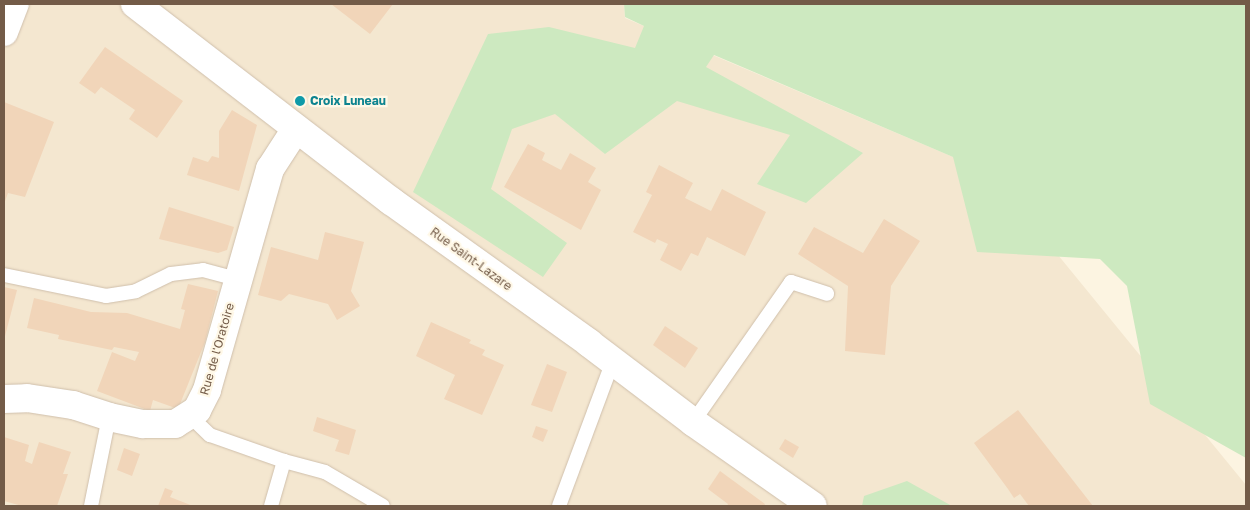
<!DOCTYPE html>
<html>
<head>
<meta charset="utf-8">
<style>
	body { margin:0 }
	#map { position:relative; width:1250px; height:510px; overflow:hidden; background:#fcf4e1; font-family:"Golos Text",sans-serif }
	div>[style] { position:absolute }
	.residential>* { inset:0; background:#f4e7d0 }
	.green>* { inset:0; background:#cde9c0 }
	.building>* { inset:0; background:#f1d5b9 }
	.roads { filter:drop-shadow(0 0 1px #cfbfab) drop-shadow(0 0 1px #cfbfab) }
	.lane>* { height:14px; margin:-7px; padding:0 7px; transform-origin:7px; border-radius:7px; background:#fff }
	.street>* { height:28px; margin:-14px; padding:0 14px; transform-origin:14px; border-radius:14px; background:#fff }
	.dots>* { width:14px; height:14px; translate:-50% -50%; box-sizing:border-box; border:2px solid #fff8e7; border-radius:50% }
	span { translate:-50% -50%; white-space:nowrap; text-align:center; line-height:1.15; -webkit-text-stroke:4.5px #fff8e7; paint-order:stroke }
	.culture-label { font-size:12px; color:#0d838f; font-weight:700 }
	.left { translate:0 -50%; text-align:left }
	.street-label { font-size:12px; color:#735b48 }
	.frame { position:absolute; inset:0; border:5px solid #735b48; pointer-events:none }
</style>
</head>
<body>
<div id="map">
	<div class="residential">
		<i style="clip-path:polygon(4px 4px,624px 4px,625px 18px,991px 173px,1246px 485px,1246px 506px,4px 506px)"></i>
	</div>
	<div class="green">
		<i style="clip-path:polygon(624px 4px,1246px 4px,1246px 458px,1150px 404px,1127px 286px,1100px 259px,977px 252px,953px 157px,714px 55px,706px 67px,863px 153px,806px 203px,757px 184px,790px 135px,677px 101px,605px 154px,555px 114px,512px 129px,491px 189px,567px 243px,543px 277px,413px 192px,488px 34px,549px 27px,635px 48px,644px 26px,625px 17px)"></i>
		<i style="clip-path:polygon(907px 481px,952px 506px,862px 506px,864px 496px)"></i>
	</div>
	<div class="building">
		<i style="clip-path:polygon(331px 4px,393px 4px,370px 34px)"></i>
		<i style="clip-path:polygon(105px 47px,183px 101px,157px 138px,129px 119px,135px 110px,101px 87px,95px 94px,79px 83px)"></i>
		<i style="clip-path:polygon(4px 102px,54px 122px,25px 197px,8px 193px,4px 204px)"></i>
		<i style="clip-path:polygon(232px 110px,257px 125px,239px 191px,187px 175px,193px 157px,208px 162px,212px 156px,219px 158px,219px 131px)"></i>
		<i style="clip-path:polygon(528px 144px,545px 153px,542px 160px,561px 170px,570px 153px,596px 168px,588px 182px,601px 190px,581px 230px,504px 187px)"></i>
		<i style="clip-path:polygon(659px 165px,693px 183px,685px 198px,711px 211px,722px 189px,766px 212px,745px 256px,707px 237px,698px 256px,691px 253px,681px 271px,660px 260px,668px 244px,657px 239px,655px 243px,633px 232px,652px 195px,646px 192px)"></i>
		<i style="clip-path:polygon(169px 207px,234px 227px,227px 250px,218px 253px,159px 239px)"></i>
		<i style="clip-path:polygon(884px 219px,920px 241px,891px 286px,885px 355px,845px 351px,848px 286px,798px 254px,814px 227px,863px 253px)"></i>
		<i style="clip-path:polygon(325px 232px,364px 242px,351px 291px,360px 306px,337px 320px,328px 304px,289px 294px,281px 301px,258px 295px,271px 247px,318px 260px)"></i>
		<i style="clip-path:polygon(188px 284px,218px 291px,205px 342px,178px 409px,153px 400px,150px 411px,97px 391px,112px 352px,135px 361px,139px 352px,114px 347px,112px 350px,58px 339px,59px 335px,27px 328px,34px 298px,91px 312px,127px 313px,180px 329px,185px 310px,181px 309px)"></i>
		<i style="clip-path:polygon(4px 287px,17px 290px,4px 340px)"></i>
		<i style="clip-path:polygon(431px 322px,471px 340px,469px 343px,485px 350px,482px 355px,504px 365px,482px 415px,444px 399px,455px 375px,416px 356px)"></i>
		<i style="clip-path:polygon(665px 326px,698px 348px,685px 368px,653px 345px)"></i>
		<i style="clip-path:polygon(547px 364px,567px 372px,552px 412px,531px 405px)"></i>
		<i style="clip-path:polygon(1018px 410px,1093px 506px,1029px 506px,1020px 494px,1014px 498px,1008px 489px,974px 443px)"></i>
		<i style="clip-path:polygon(317px 417px,356px 430px,349px 455px,335px 451px,339px 440px,313px 431px)"></i>
		<i style="clip-path:polygon(536px 426px,548px 430px,543px 442px,532px 437px)"></i>
		<i style="clip-path:polygon(4px 437px,29px 445px,25px 461px,32px 464px,39px 442px,71px 452px,63px 474px,68px 474px,57px 506px,22px 506px,4px 501px)"></i>
		<i style="clip-path:polygon(785px 439px,799px 447px,793px 458px,779px 449px)"></i>
		<i style="clip-path:polygon(124px 448px,140px 454px,132px 476px,117px 470px)"></i>
		<i style="clip-path:polygon(720px 471px,765px 504px,764px 506px,727px 506px,728px 504px,708px 489px)"></i>
		<i style="clip-path:polygon(165px 488px,173px 491px,170px 497px,193px 506px,158px 506px)"></i>
	</div>
	<div class="roads">
		<div class="lane">
			<i style="left:4px;top:275px;width:104px;rotate:11.6deg"></i>
			<i style="left:106px;top:296px;width:30px;rotate:-9deg"></i>
			<i style="left:136px;top:291px;width:39px;rotate:-26deg"></i>
			<i style="left:171px;top:274px;width:32px;rotate:-7deg"></i>
			<i style="left:203px;top:270px;width:35px;rotate:15deg"></i>
			<i style="left:189px;top:415px;width:29px;rotate:44deg"></i>
			<i style="left:210px;top:435px;width:78px;rotate:19.4deg"></i>
			<i style="left:284px;top:461px;width:42px;rotate:15deg"></i>
			<i style="left:325px;top:472px;width:67px;rotate:30.4deg"></i>
			<i style="left:693px;top:422px;width:171px;rotate:-55deg"></i>
			<i style="left:791px;top:282px;width:38px;rotate:18deg"></i>
			<i style="left:91px;top:506px;width:91px;rotate:-78.6deg"></i>
			<i style="left:271px;top:506px;width:47px;rotate:-73.9deg"></i>
			<i style="left:559px;top:506px;width:155px;rotate:-69.6deg"></i>
		</div>
		<div class="street">
			<i style="left:135px;top:4px;width:323px;rotate:37.6deg"></i>
			<i style="left:391px;top:201px;width:244px;rotate:35.6deg"></i>
			<i style="left:589px;top:343px;width:131px;rotate:37.2deg"></i>
			<i style="left:693px;top:422px;width:146px;rotate:35deg"></i>
			<i style="left:4px;top:32px;width:30px;rotate:-69deg"></i>
			<i style="left:4px;top:399px;width:23px;rotate:-2deg"></i>
			<i style="left:27px;top:398px;width:47px;rotate:8.7deg"></i>
			<i style="left:73px;top:405px;width:38px;rotate:18deg"></i>
			<i style="left:109px;top:417px;width:35px;rotate:12deg"></i>
			<i style="left:143px;top:424px;width:32px"></i>
			<i style="left:175px;top:424px;width:26px;rotate:-32deg"></i>
			<i style="left:197px;top:410px;width:22px;rotate:-63deg"></i>
			<i style="left:207px;top:390px;width:230px;rotate:-74.1deg"></i>
			<i style="left:270px;top:169px;width:48px;rotate:-57deg"></i>
		</div>
	</div>
	<div class="dots">
		<i style="left:300px;top:101px;background:#0f9aa8"></i>
	</div>
	<div class="culture-label">
		<span class="left" style="left:310px;top:101px">Croix Luneau</span>
	</div>
	<div class="street-label">
		<span style="left:471px;top:259px;rotate:36deg">Rue Saint-Lazare</span>
		<span style="left:217px;top:349px;rotate:-74deg">Rue de l'Oratoire</span>
	</div>
	<div class="frame"></div>
</div>
</body>
</html>
